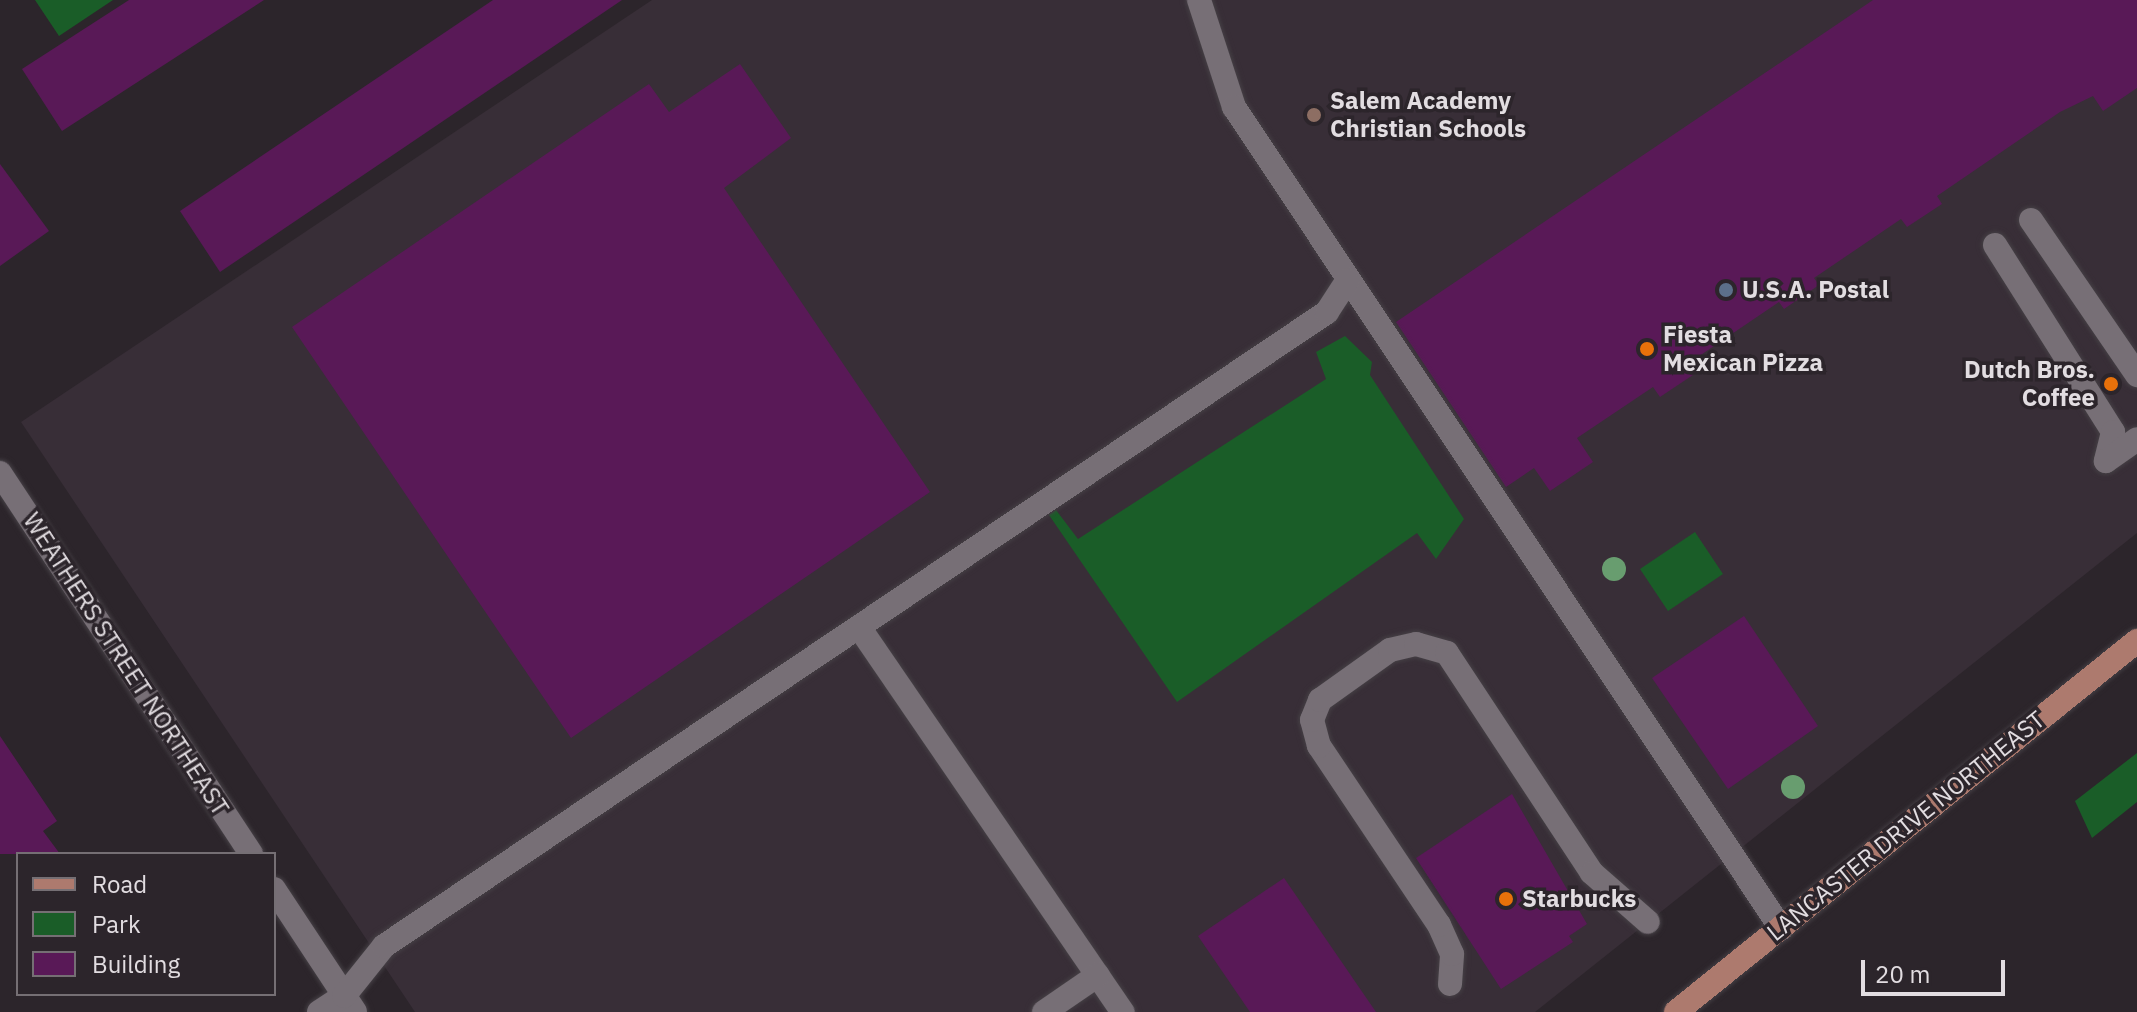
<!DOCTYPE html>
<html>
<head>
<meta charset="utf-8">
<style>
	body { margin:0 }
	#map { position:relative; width:2137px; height:1012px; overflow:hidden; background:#2c252b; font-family:"IBM Plex Sans",sans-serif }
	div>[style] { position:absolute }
	.built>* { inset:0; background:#382e37 }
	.green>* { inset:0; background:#1a5d28 }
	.building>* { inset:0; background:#591957 }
	.roads { filter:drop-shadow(0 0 2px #454045) drop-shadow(0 0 2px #454045) }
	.minor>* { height:24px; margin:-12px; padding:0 12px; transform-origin:12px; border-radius:12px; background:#776f76 }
	.major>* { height:24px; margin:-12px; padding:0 12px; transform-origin:12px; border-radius:12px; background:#ad7a6e }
	.trees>* { width:24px; height:24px; margin:-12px; border-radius:50%; background:#689d6f }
	.dots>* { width:22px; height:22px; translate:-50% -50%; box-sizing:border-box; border:4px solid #2c252b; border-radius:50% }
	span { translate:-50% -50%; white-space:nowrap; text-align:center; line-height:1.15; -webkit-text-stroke:7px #2c252b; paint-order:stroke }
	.poi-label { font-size:24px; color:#e2dde1; font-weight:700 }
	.left { translate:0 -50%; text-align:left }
	.right { translate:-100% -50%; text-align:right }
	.street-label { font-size:24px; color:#e2dde1 }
	.legend { position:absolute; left:16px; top:852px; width:260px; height:144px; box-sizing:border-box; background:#2c252b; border:2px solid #756f74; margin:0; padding:10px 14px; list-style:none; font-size:24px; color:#e2dde1 }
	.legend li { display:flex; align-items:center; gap:16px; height:40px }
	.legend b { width:40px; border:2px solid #756f74 }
	.scale { position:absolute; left:1861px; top:960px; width:144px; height:36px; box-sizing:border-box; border:4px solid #e2dde1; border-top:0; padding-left:10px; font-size:24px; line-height:28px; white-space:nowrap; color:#e2dde1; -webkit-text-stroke:6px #2c252b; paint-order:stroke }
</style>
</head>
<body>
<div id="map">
	<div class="built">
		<i style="clip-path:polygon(652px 0,2137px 0,2137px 533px,1535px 1012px,415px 1012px,21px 422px)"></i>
	</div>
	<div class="green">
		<i style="clip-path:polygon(35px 0,113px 0,59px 36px)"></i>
		<i style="clip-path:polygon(1345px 336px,1372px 362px,1370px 375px,1464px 519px,1436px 559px,1417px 533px,1177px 702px,1049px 515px,1056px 510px,1078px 539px,1326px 379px,1316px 352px)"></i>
		<i style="clip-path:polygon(1695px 532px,1723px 574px,1668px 611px,1640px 569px)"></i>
		<i style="clip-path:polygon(2137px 753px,2137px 802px,2092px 838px,2075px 801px)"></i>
	</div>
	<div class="building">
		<i style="clip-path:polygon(129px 0,264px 0,62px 131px,22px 69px)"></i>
		<i style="clip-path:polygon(493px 0,622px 0,220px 272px,180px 211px)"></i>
		<i style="clip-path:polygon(1873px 0,2137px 0,2137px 88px,2103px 111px,2093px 96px,2060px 112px,1937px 196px,1942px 204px,1907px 227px,1901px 219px,1814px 278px,1819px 285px,1784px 309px,1779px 302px,1686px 365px,1693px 375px,1660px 397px,1653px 387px,1577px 438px,1593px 462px,1550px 491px,1534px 468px,1506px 487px,1396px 322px)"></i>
		<i style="clip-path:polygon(740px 64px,791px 138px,724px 188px,930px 492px,571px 738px,292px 327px,649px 84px,669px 112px)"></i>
		<i style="clip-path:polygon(0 164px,49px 231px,0 266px)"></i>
		<i style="clip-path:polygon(1744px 616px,1818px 726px,1728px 789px,1652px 678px)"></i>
		<i style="clip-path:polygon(0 736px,57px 821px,43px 831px,60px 854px,0 854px)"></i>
		<i style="clip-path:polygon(1512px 794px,1587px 924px,1569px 936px,1573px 942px,1501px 989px,1416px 858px)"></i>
		<i style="clip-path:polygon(1284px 878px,1376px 1012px,1250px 1012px,1198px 936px)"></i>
	</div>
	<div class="roads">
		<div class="minor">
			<i style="left:1199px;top:0;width:113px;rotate:71.9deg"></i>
			<i style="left:1234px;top:107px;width:987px;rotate:56.33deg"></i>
			<i style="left:2031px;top:220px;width:188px;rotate:55.6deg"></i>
			<i style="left:1995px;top:245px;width:221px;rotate:57.7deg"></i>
			<i style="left:2113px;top:432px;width:30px;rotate:104deg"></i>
			<i style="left:2106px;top:461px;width:38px;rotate:-35deg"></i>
			<i style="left:0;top:473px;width:456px;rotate:56.6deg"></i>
			<i style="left:859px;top:627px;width:467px;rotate:55.6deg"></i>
			<i style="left:274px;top:889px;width:147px;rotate:56.6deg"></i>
			<i style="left:1450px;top:984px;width:30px;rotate:-86deg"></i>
			<i style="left:1452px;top:954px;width:32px;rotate:-114deg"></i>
			<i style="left:1439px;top:925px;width:216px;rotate:-123.8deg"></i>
			<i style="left:1319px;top:746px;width:27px;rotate:-105deg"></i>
			<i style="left:1312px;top:720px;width:22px;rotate:-68deg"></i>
			<i style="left:1320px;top:700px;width:86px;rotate:-35.5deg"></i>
			<i style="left:1390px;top:650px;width:27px;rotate:-13deg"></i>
			<i style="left:1416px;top:644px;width:32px;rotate:16deg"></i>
			<i style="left:1447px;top:653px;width:263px;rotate:56.6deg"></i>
			<i style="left:1592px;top:873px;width:74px;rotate:41.2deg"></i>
			<i style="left:319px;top:1012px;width:30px;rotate:-33deg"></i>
			<i style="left:344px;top:996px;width:64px;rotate:-51.3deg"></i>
			<i style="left:384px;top:946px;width:1136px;rotate:-33.91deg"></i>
			<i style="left:1327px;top:312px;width:37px;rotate:-57deg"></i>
			<i style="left:1044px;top:1012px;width:65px;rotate:-34.4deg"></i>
		</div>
		<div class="major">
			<i style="left:1676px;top:1012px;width:592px;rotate:-38.83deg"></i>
		</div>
	</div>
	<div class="trees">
		<i style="left:1614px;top:569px"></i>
		<i style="left:1793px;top:787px"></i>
	</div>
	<div class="dots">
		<i style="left:1314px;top:115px;background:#8d6e63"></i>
		<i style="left:1726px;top:290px;background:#5c6f8a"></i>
		<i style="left:1647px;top:349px;background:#e8710a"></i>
		<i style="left:2111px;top:384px;background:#e8710a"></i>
		<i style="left:1506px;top:899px;background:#e8710a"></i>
	</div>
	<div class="poi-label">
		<span class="left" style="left:1330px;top:115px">Salem Academy<br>Christian Schools</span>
		<span class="left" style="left:1742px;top:290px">U.S.A. Postal</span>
		<span class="left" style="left:1663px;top:349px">Fiesta<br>Mexican Pizza</span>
		<span class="right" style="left:2095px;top:384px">Dutch Bros.<br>Coffee</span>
		<span class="left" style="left:1522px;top:899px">Starbucks</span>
	</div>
	<div class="street-label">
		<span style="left:126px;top:664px;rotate:57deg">WEATHERS STREET NORTHEAST</span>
		<span style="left:1906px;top:826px;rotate:-39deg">LANCASTER DRIVE NORTHEAST</span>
	</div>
	<ul class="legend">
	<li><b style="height:10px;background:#ad7a6e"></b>Road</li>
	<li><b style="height:22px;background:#1a5d28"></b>Park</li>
	<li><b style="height:22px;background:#591957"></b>Building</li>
	</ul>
	<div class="scale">20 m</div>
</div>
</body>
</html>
